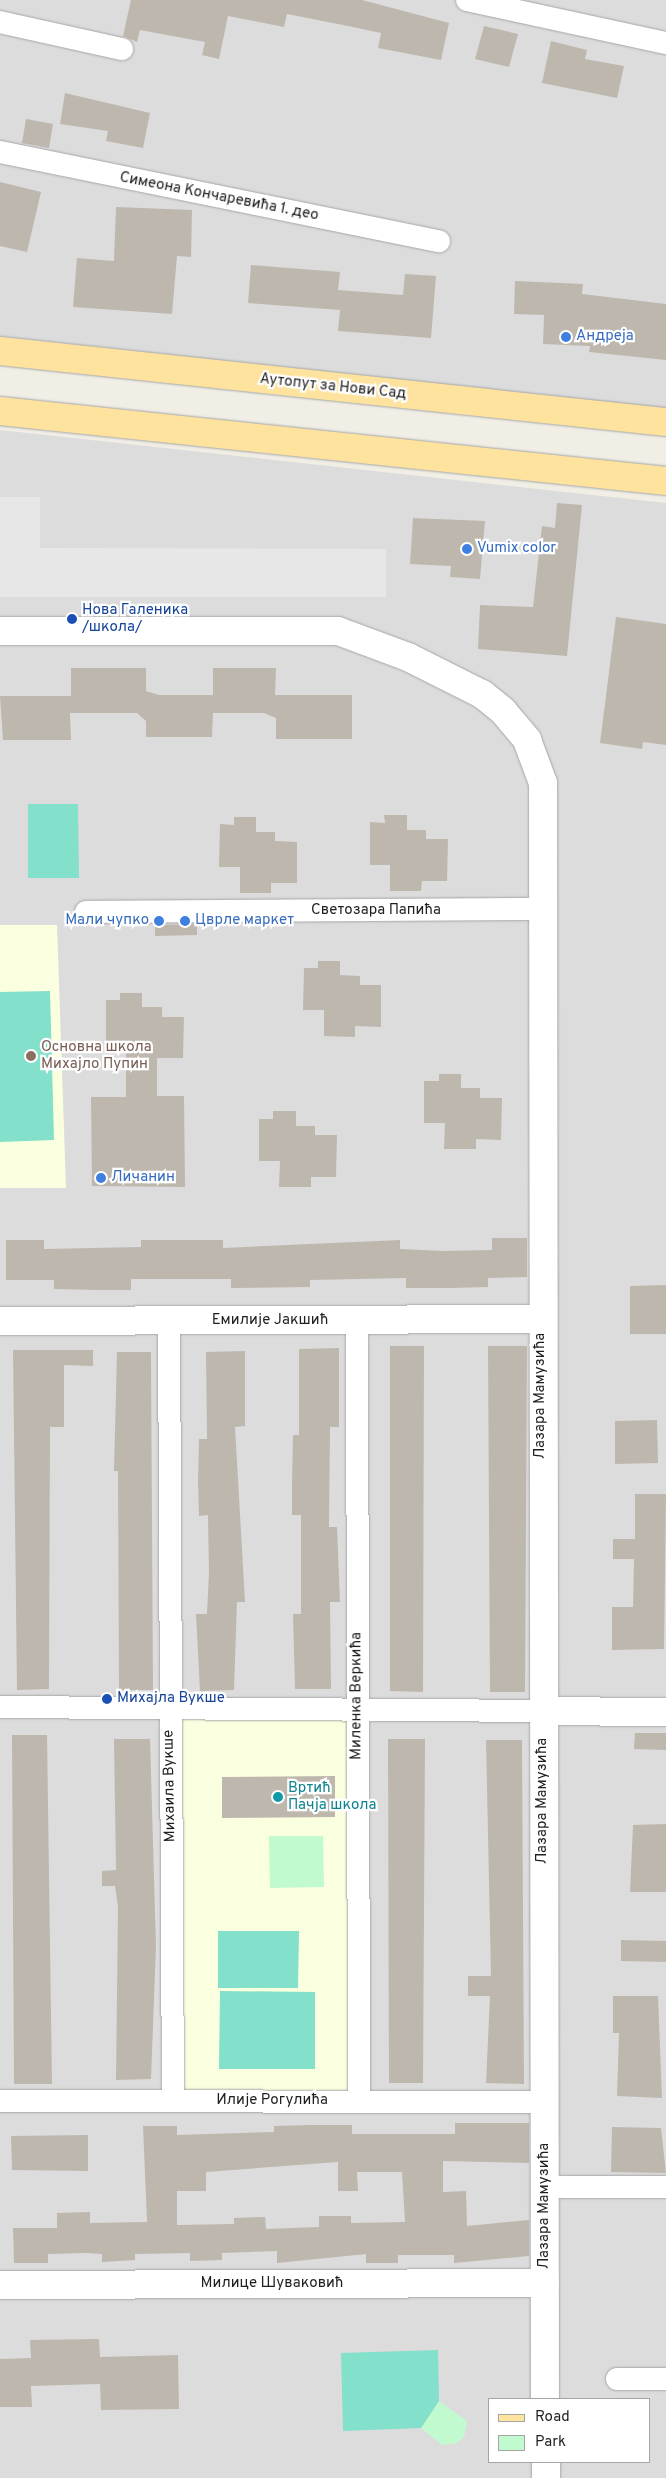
<!DOCTYPE html>
<html>
<head>
<meta charset="utf-8">
<style>
	body { margin:0 }
	#map { position:relative; width:666px; height:2478px; overflow:hidden; background:#f0eee5; font-family:Overpass,sans-serif }
	div>[style] { position:absolute }
	.residential>* { inset:0; background:#dddcdc }
	.education>* { inset:0; background:#faffdf }
	.park>* { inset:0; background:#c2fad0 }
	.pitch>* { inset:0; background:#83e0ca }
	.parking>* { inset:0; background:#e7e7e7 }
	.building>* { inset:0; background:#bdb7ae }
	.roads { filter:drop-shadow(0 0 1px #a6a6a6) drop-shadow(0 0 1px #a6a6a6) }
	.minor>* { height:22px; margin:-11px; padding:0 11px; transform-origin:11px; border-radius:11px; background:#fff }
	.tertiary>* { height:28px; margin:-14px; padding:0 14px; transform-origin:14px; border-radius:14px; background:#fff }
	.primary>* { height:28px; margin:-14px; padding:0 14px; transform-origin:14px; border-radius:14px; background:#fde39e }
	.dots>* { width:14px; height:14px; translate:-50% -50%; box-sizing:border-box; border:2px solid #fff; border-radius:50% }
	span { translate:-50% -50%; white-space:nowrap; text-align:center; line-height:1.15; -webkit-text-stroke:4.5px #fff; paint-order:stroke }
	.street-label { font-size:15px; color:#1f1f1f }
	.shop-label { font-size:15px; color:#366cbe }
	.left { translate:0 -50%; text-align:left }
	.right { translate:-100% -50%; text-align:right }
	.transit-label { font-size:15px; color:#164399 }
	.education-label { font-size:15px; color:#785e54 }
	.culture-label { font-size:15px; color:#0d838f }
	.legend { position:absolute; left:488px; top:2398px; width:162px; height:65px; box-sizing:border-box; background:#fff; border:1px solid #a5a5a5; margin:0; padding:6px 9px; list-style:none; font-size:15px; color:#1f1f1f }
	.legend li { display:flex; align-items:center; gap:10px; height:25px }
	.legend b { width:25px; border:1px solid #a5a5a5 }
</style>
</head>
<body>
<div id="map">
	<div class="residential">
		<i style="clip-path:polygon(0 0,666px 0,666px 409px,0 336px)"></i>
		<i style="clip-path:polygon(evenodd,0 430px,666px 503px,666px 2478px,0 2478px,0 430px,490px 2399px,650px 2399px,650px 2462px,490px 2462px,490px 2399px)"></i>
	</div>
	<div class="education">
		<i style="clip-path:polygon(0 925px,57px 925px,66px 1188px,0 1188px)"></i>
		<i style="clip-path:polygon(169px 1709px,357px 1709px,359px 2101px,173px 2100px)"></i>
	</div>
	<div class="park">
		<i style="clip-path:polygon(269px 1836px,323px 1836px,324px 1887px,270px 1888px)"></i>
		<i style="clip-path:polygon(439px 2401px,467px 2421px,464px 2437px,457px 2443px,442px 2445px,421px 2428px)"></i>
	</div>
	<div class="pitch">
		<i style="clip-path:polygon(28px 804px,78px 804px,79px 878px,28px 878px)"></i>
		<i style="clip-path:polygon(50px 991px,54px 1140px,0 1142px,0 992px)"></i>
		<i style="clip-path:polygon(218px 1931px,299px 1931px,298px 1988px,218px 1988px)"></i>
		<i style="clip-path:polygon(220px 1991px,315px 1992px,315px 2069px,219px 2069px)"></i>
		<i style="clip-path:polygon(438px 2350px,439px 2401px,421px 2428px,343px 2431px,341px 2353px)"></i>
	</div>
	<div class="parking">
		<i style="clip-path:polygon(0 497px,40px 497px,40px 548px,386px 549px,386px 597px,0 597px)"></i>
	</div>
	<div class="building">
		<i style="clip-path:polygon(131px 0,362px 0,449px 23px,441px 60px,378px 48px,381px 33px,348px 26px,287px 14px,284px 27px,228px 16px,219px 59px,202px 55px,205px 42px,140px 30px,137px 42px,123px 36px)"></i>
		<i style="clip-path:polygon(484px 26px,518px 34px,509px 67px,475px 59px)"></i>
		<i style="clip-path:polygon(551px 41px,587px 50px,585px 59px,624px 66px,617px 98px,542px 83px)"></i>
		<i style="clip-path:polygon(65px 93px,150px 113px,143px 148px,106px 141px,108px 131px,60px 124px)"></i>
		<i style="clip-path:polygon(26px 119px,53px 124px,49px 148px,22px 143px)"></i>
		<i style="clip-path:polygon(0 182px,41px 192px,27px 252px,0 246px)"></i>
		<i style="clip-path:polygon(116px 207px,192px 210px,191px 257px,177px 256px,172px 314px,73px 307px,77px 258px,114px 261px)"></i>
		<i style="clip-path:polygon(251px 265px,340px 272px,338px 290px,403px 295px,405px 274px,436px 276px,431px 338px,338px 331px,340px 310px,248px 303px)"></i>
		<i style="clip-path:polygon(515px 281px,583px 284px,582px 294px,666px 304px,666px 360px,589px 352px,590px 346px,543px 344px,544px 315px,514px 314px)"></i>
		<i style="clip-path:polygon(557px 503px,582px 505px,567px 656px,478px 649px,480px 605px,533px 607px,542px 526px,555px 528px)"></i>
		<i style="clip-path:polygon(413px 518px,485px 521px,480px 579px,450px 577px,451px 566px,410px 564px)"></i>
		<i style="clip-path:polygon(616px 617px,666px 624px,666px 745px,643px 742px,642px 749px,600px 743px)"></i>
		<i style="clip-path:polygon(71px 668px,146px 668px,146px 691px,159px 695px,213px 695px,213px 668px,276px 668px,275px 695px,352px 695px,352px 739px,276px 739px,276px 718px,264px 713px,213px 713px,212px 737px,146px 737px,146px 721px,137px 713px,70px 713px,71px 740px,3px 740px,0 696px,71px 696px)"></i>
		<i style="clip-path:polygon(384px 815px,407px 815px,407px 830px,426px 830px,426px 839px,448px 839px,447px 881px,422px 881px,421px 891px,390px 891px,390px 865px,370px 865px,370px 822px,385px 823px)"></i>
		<i style="clip-path:polygon(234px 817px,256px 817px,256px 832px,275px 832px,275px 841px,297px 842px,297px 883px,271px 883px,271px 893px,240px 893px,240px 867px,219px 867px,220px 824px,234px 825px)"></i>
		<i style="clip-path:polygon(197px 924px,197px 935px,155px 936px,155px 925px)"></i>
		<i style="clip-path:polygon(318px 961px,340px 961px,340px 975px,360px 976px,360px 985px,381px 985px,381px 1027px,355px 1026px,355px 1037px,324px 1036px,324px 1010px,303px 1010px,304px 968px,318px 968px)"></i>
		<i style="clip-path:polygon(120px 993px,142px 993px,142px 1007px,162px 1007px,162px 1017px,184px 1017px,183px 1058px,157px 1058px,157px 1096px,184px 1096px,185px 1187px,92px 1186px,91px 1097px,126px 1097px,126px 1042px,106px 1042px,106px 1000px,120px 1000px)"></i>
		<i style="clip-path:polygon(439px 1074px,461px 1074px,461px 1088px,480px 1088px,480px 1098px,502px 1098px,501px 1140px,476px 1139px,476px 1149px,444px 1149px,445px 1123px,424px 1123px,424px 1081px,439px 1081px)"></i>
		<i style="clip-path:polygon(273px 1111px,296px 1111px,296px 1126px,315px 1126px,315px 1135px,337px 1135px,336px 1177px,311px 1177px,311px 1187px,279px 1187px,280px 1161px,259px 1161px,259px 1119px,273px 1119px)"></i>
		<i style="clip-path:polygon(492px 1238px,527px 1238px,527px 1277px,488px 1278px,488px 1287px,450px 1288px,406px 1288px,406px 1278px,310px 1280px,310px 1287px,231px 1288px,231px 1279px,131px 1279px,131px 1290px,96px 1290px,54px 1289px,54px 1280px,6px 1280px,6px 1240px,44px 1240px,44px 1249px,141px 1247px,141px 1240px,223px 1240px,223px 1248px,400px 1240px,400px 1249px,443px 1251px,492px 1250px)"></i>
		<i style="clip-path:polygon(666px 1285px,666px 1334px,630px 1334px,630px 1286px)"></i>
		<i style="clip-path:polygon(390px 1346px,424px 1346px,423px 1692px,390px 1691px)"></i>
		<i style="clip-path:polygon(488px 1346px,527px 1346px,525px 1692px,490px 1692px)"></i>
		<i style="clip-path:polygon(339px 1348px,339px 1427px,330px 1427px,329px 1527px,337px 1527px,340px 1602px,330px 1602px,331px 1689px,295px 1689px,293px 1614px,301px 1614px,301px 1515px,292px 1515px,292px 1483px,293px 1435px,299px 1435px,299px 1349px)"></i>
		<i style="clip-path:polygon(13px 1350px,93px 1350px,93px 1366px,64px 1365px,64px 1427px,50px 1427px,49px 1689px,17px 1690px)"></i>
		<i style="clip-path:polygon(245px 1351px,245px 1426px,235px 1427px,245px 1602px,237px 1602px,234px 1690px,200px 1691px,196px 1614px,207px 1614px,209px 1572px,208px 1515px,199px 1516px,198px 1482px,199px 1439px,207px 1439px,206px 1352px)"></i>
		<i style="clip-path:polygon(117px 1352px,151px 1352px,153px 1690px,119px 1690px,118px 1471px,114px 1471px)"></i>
		<i style="clip-path:polygon(657px 1420px,658px 1463px,615px 1464px,615px 1421px)"></i>
		<i style="clip-path:polygon(635px 1494px,666px 1494px,664px 1649px,612px 1650px,612px 1607px,633px 1607px,634px 1559px,613px 1559px,613px 1539px,635px 1539px)"></i>
		<i style="clip-path:polygon(635px 1733px,666px 1733px,666px 1750px,634px 1749px)"></i>
		<i style="clip-path:polygon(12px 1735px,47px 1735px,52px 2084px,14px 2084px)"></i>
		<i style="clip-path:polygon(114px 1739px,150px 1739px,156px 1946px,151px 2079px,116px 2080px,118px 1907px,115px 1886px,102px 1886px,102px 1871px,116px 1870px)"></i>
		<i style="clip-path:polygon(388px 1739px,425px 1739px,423px 2083px,389px 2083px)"></i>
		<i style="clip-path:polygon(486px 1740px,522px 1740px,524px 2084px,486px 2083px,490px 1996px,468px 1996px,468px 1976px,491px 1976px)"></i>
		<i style="clip-path:polygon(335px 1776px,335px 1817px,222px 1818px,222px 1777px)"></i>
		<i style="clip-path:polygon(666px 1824px,666px 1892px,630px 1892px,633px 1825px)"></i>
		<i style="clip-path:polygon(621px 1940px,666px 1941px,666px 1962px,621px 1961px)"></i>
		<i style="clip-path:polygon(613px 1996px,658px 1996px,662px 2098px,617px 2096px,619px 2033px,613px 2033px)"></i>
		<i style="clip-path:polygon(evenodd,455px 2123px,529px 2123px,529px 2163px,443px 2161px,443px 2192px,466px 2191px,467px 2226px,529px 2220px,529px 2256px,454px 2263px,454px 2255px,398px 2255px,398px 2263px,366px 2263px,366px 2254px,277px 2263px,277px 2251px,222px 2253px,222px 2260px,190px 2261px,190px 2253px,135px 2254px,135px 2260px,102px 2262px,102px 2254px,85px 2253px,48px 2254px,48px 2263px,14px 2263px,13px 2228px,57px 2228px,57px 2213px,90px 2212px,90px 2223px,147px 2222px,143px 2126px,177px 2126px,177px 2135px,274px 2132px,274px 2126px,310px 2125px,352px 2125px,352px 2134px,455px 2134px,455px 2123px,338px 2162px,338px 2191px,358px 2191px,357px 2172px,402px 2172px,405px 2222px,351px 2223px,351px 2216px,319px 2216px,319px 2227px,266px 2229px,265px 2217px,234px 2218px,234px 2224px,177px 2225px,177px 2191px,206px 2191px,206px 2172px,338px 2162px)"></i>
		<i style="clip-path:polygon(612px 2127px,661px 2128px,666px 2173px,611px 2172px)"></i>
		<i style="clip-path:polygon(88px 2135px,88px 2171px,12px 2170px,11px 2136px)"></i>
		<i style="clip-path:polygon(99px 2339px,100px 2357px,178px 2355px,179px 2409px,101px 2410px,100px 2384px,31px 2386px,32px 2407px,0 2407px,0 2359px,31px 2358px,30px 2340px)"></i>
	</div>
	<div class="roads">
		<div class="minor">
			<i style="left:467px;top:0;width:204px;rotate:12.2deg"></i>
			<i style="left:0;top:22px;width:125px;rotate:12.5deg"></i>
			<i style="left:0;top:152px;width:448px;rotate:11.5deg"></i>
			<i style="left:86px;top:912px;width:460px;rotate:-0.4deg"></i>
			<i style="left:169px;top:1321px;width:779px;rotate:89.71deg"></i>
			<i style="left:357px;top:1321px;width:780px;rotate:89.85deg"></i>
			<i style="left:0;top:1707px;width:542px;rotate:0.42deg"></i>
			<i style="left:0;top:2101px;width:545px;rotate:0.11deg"></i>
			<i style="left:545px;top:2187px;width:121px"></i>
			<i style="left:617px;top:2379px;width:49px"></i>
		</div>
		<div class="tertiary">
			<i style="left:0;top:631px;width:338px"></i>
			<i style="left:338px;top:631px;width:75px;rotate:20.4deg"></i>
			<i style="left:408px;top:657px;width:83px;rotate:26.6deg"></i>
			<i style="left:482px;top:694px;width:27px;rotate:39deg"></i>
			<i style="left:503px;top:711px;width:38px;rotate:50deg"></i>
			<i style="left:527px;top:740px;width:46px;rotate:69.6deg"></i>
			<i style="left:543px;top:783px;width:1616px;rotate:89.93deg"></i>
			<i style="left:0;top:1321px;width:541px;rotate:-0.21deg"></i>
			<i style="left:542px;top:1711px;width:124px;rotate:0.5deg"></i>
			<i style="left:0;top:2285px;width:545px;rotate:-0.21deg"></i>
			<i style="left:546px;top:2462px;width:16px;rotate:90deg"></i>
		</div>
		<div class="primary">
			<i style="left:0;top:351px;width:670px;rotate:6.09deg"></i>
			<i style="left:0;top:411px;width:670px;rotate:6deg"></i>
		</div>
	</div>
	<div class="dots">
		<i style="left:566px;top:337px;background:#3f7fe0"></i>
		<i style="left:467px;top:549px;background:#3f7fe0"></i>
		<i style="left:72px;top:619px;background:#1a4fb4"></i>
		<i style="left:159px;top:921px;background:#3f7fe0"></i>
		<i style="left:185px;top:921px;background:#3f7fe0"></i>
		<i style="left:31px;top:1056px;background:#8d6e63"></i>
		<i style="left:101px;top:1178px;background:#3f7fe0"></i>
		<i style="left:107px;top:1699px;background:#1a4fb4"></i>
		<i style="left:278px;top:1797px;background:#0f9aa8"></i>
	</div>
	<div class="street-label">
		<span style="left:219px;top:197px;rotate:11deg">Симеона Кончаревића 1. део</span>
		<span style="left:333px;top:387px;rotate:6deg">Аутопут за Нови Сад</span>
		<span style="left:376px;top:911px">Светозара Папића</span>
		<span style="left:270px;top:1321px">Емилије Јакшић</span>
		<span style="left:541px;top:1396px;rotate:-90deg">Лазара Мамузића</span>
		<span style="left:357px;top:1696px;rotate:-90deg">Миленка Веркића</span>
		<span style="left:170px;top:1786px;rotate:-91deg">Михаила Вукше</span>
		<span style="left:543px;top:1801px;rotate:-90deg">Лазара Мамузића</span>
		<span style="left:272px;top:2101px">Илије Рогулића</span>
		<span style="left:545px;top:2206px;rotate:-90deg">Лазара Мамузића</span>
		<span style="left:272px;top:2284px">Милице Шуваковић</span>
	</div>
	<div class="shop-label">
		<span class="left" style="left:576px;top:337px">Андреја</span>
		<span class="left" style="left:477px;top:549px">Vumix color</span>
		<span class="right" style="left:149px;top:921px">Мали чупко</span>
		<span class="left" style="left:195px;top:921px">Цврле маркет</span>
		<span class="left" style="left:111px;top:1178px">Личанин</span>
	</div>
	<div class="transit-label">
		<span class="left" style="left:82px;top:619px">Нова Галеника<br>/школа/</span>
		<span class="left" style="left:117px;top:1699px">Михајла Вукше</span>
	</div>
	<div class="education-label">
		<span class="left" style="left:41px;top:1056px">Основна школа<br>Михајло Пупин</span>
	</div>
	<div class="culture-label">
		<span class="left" style="left:288px;top:1797px">Вртић<br>Пачја школа</span>
	</div>
	<ul class="legend">
	<li><b style="height:6px;background:#fde39e"></b>Road</li>
	<li><b style="height:14px;background:#c2fad0"></b>Park</li>
	</ul>
</div>
</body>
</html>
